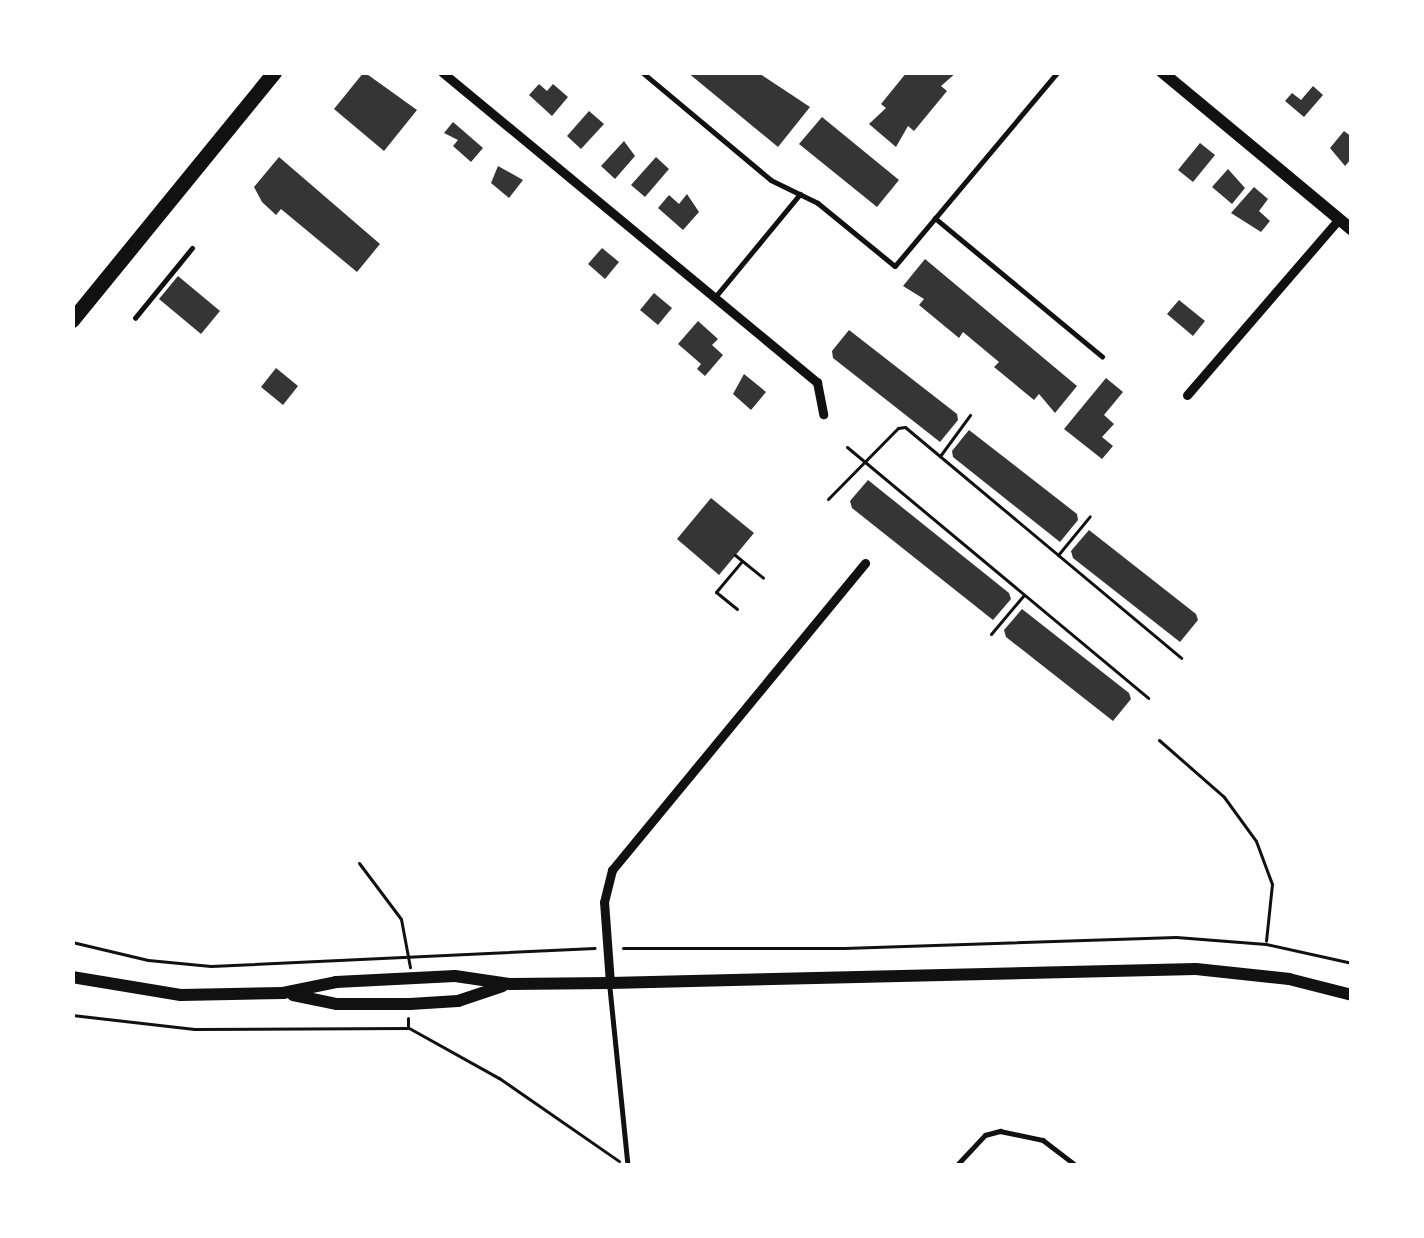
<!DOCTYPE html>
<html>
<head>
<meta charset="utf-8">
<style>
	body { margin:0 }
	#map { position:relative; width:1424px; height:1238px; overflow:hidden; background:#fff; font-family:Spectral,serif }
	div>[style] { position:absolute }
	.building>* { inset:0; background:#353535 }
	.path>* { height:3px; margin:-1.5px; padding:0 1.5px; transform-origin:1.5px; border-radius:1.5px; background:#111 }
	.service>* { height:4.5px; margin:-2.25px; padding:0 2.25px; transform-origin:2.25px; border-radius:2.25px; background:#111 }
	.minor>* { height:9px; margin:-4.5px; padding:0 4.5px; transform-origin:4.5px; border-radius:4.5px; background:#111 }
	.tertiary>* { height:12px; margin:-6px; padding:0 6px; transform-origin:6px; border-radius:6px; background:#111 }
	.primary>* { height:15px; margin:-7.5px; padding:0 7.5px; transform-origin:7.5px; border-radius:7.5px; background:#111 }
	span { translate:-50% -50%; white-space:nowrap; text-align:center; line-height:1.15; -webkit-text-stroke:12px #fff; paint-order:stroke }
	.frame { position:absolute; inset:0; border:75px solid #fff; pointer-events:none }
</style>
</head>
<body>
<div id="map">
	<div class="building">
		<i style="clip-path:polygon(364px 72px,417px 110px,384px 151px,334px 109px)"></i>
		<i style="clip-path:polygon(687px 72px,757px 72px,810px 107px,778px 147px)"></i>
		<i style="clip-path:polygon(907px 72px,957px 72px,941px 86px,947px 91px,914px 131px,908px 126px,896px 147px,869px 124px,886px 108px,881px 104px)"></i>
		<i style="clip-path:polygon(539px 84px,547px 91px,553px 84px,568px 97px,552px 116px,529px 95px)"></i>
		<i style="clip-path:polygon(1313px 86px,1323px 95px,1304px 117px,1285px 101px,1292px 93px,1301px 100px)"></i>
		<i style="clip-path:polygon(589px 111px,604px 124px,581px 149px,567px 136px)"></i>
		<i style="clip-path:polygon(822px 117px,899px 180px,877px 207px,799px 144px)"></i>
		<i style="clip-path:polygon(453px 122px,483px 148px,471px 162px,453px 146px,458px 140px,444px 133px)"></i>
		<i style="clip-path:polygon(1344px 131px,1352px 137px,1352px 158px,1345px 166px,1330px 148px)"></i>
		<i style="clip-path:polygon(624px 141px,635px 156px,615px 179px,601px 166px)"></i>
		<i style="clip-path:polygon(1200px 143px,1215px 155px,1193px 182px,1178px 170px)"></i>
		<i style="clip-path:polygon(279px 157px,380px 244px,357px 272px,281px 209px,276px 215px,262px 202px,254px 187px)"></i>
		<i style="clip-path:polygon(656px 157px,669px 169px,645px 197px,631px 185px)"></i>
		<i style="clip-path:polygon(498px 166px,523px 180px,509px 198px,491px 183px)"></i>
		<i style="clip-path:polygon(1228px 169px,1245px 188px,1232px 204px,1212px 187px)"></i>
		<i style="clip-path:polygon(1254px 187px,1268px 199px,1259px 211px,1270px 221px,1261px 232px,1231px 213px)"></i>
		<i style="clip-path:polygon(687px 194px,699px 212px,683px 230px,658px 208px,669px 195px,679px 204px)"></i>
		<i style="clip-path:polygon(602px 248px,619px 262px,605px 279px,588px 264px)"></i>
		<i style="clip-path:polygon(925px 259px,1077px 386px,1055px 413px,1039px 394px,1034px 400px,994px 367px,999px 362px,963px 332px,959px 338px,919px 305px,924px 299px,903px 286px)"></i>
		<i style="clip-path:polygon(178px 276px,220px 311px,201px 334px,159px 299px)"></i>
		<i style="clip-path:polygon(654px 293px,672px 308px,658px 325px,640px 310px)"></i>
		<i style="clip-path:polygon(1179px 300px,1205px 321px,1193px 336px,1167px 314px)"></i>
		<i style="clip-path:polygon(698px 321px,718px 339px,712px 345px,723px 355px,705px 376px,697px 369px,701px 364px,678px 344px)"></i>
		<i style="clip-path:polygon(849px 330px,957px 414px,958px 420px,940px 442px,833px 358px,832px 351px)"></i>
		<i style="clip-path:polygon(276px 368px,298px 386px,283px 405px,261px 387px)"></i>
		<i style="clip-path:polygon(744px 374px,766px 392px,751px 410px,733px 394px)"></i>
		<i style="clip-path:polygon(1106px 378px,1123px 392px,1104px 415px,1114px 424px,1102px 437px,1113px 446px,1102px 459px,1064px 429px)"></i>
		<i style="clip-path:polygon(969px 430px,1077px 514px,1078px 520px,1060px 542px,953px 457px,952px 451px)"></i>
		<i style="clip-path:polygon(868px 480px,1009px 593px,1011px 599px,993px 620px,852px 508px,850px 501px)"></i>
		<i style="clip-path:polygon(711px 498px,754px 533px,719px 575px,677px 539px)"></i>
		<i style="clip-path:polygon(1089px 530px,1196px 614px,1198px 620px,1180px 642px,1073px 558px,1071px 551px)"></i>
		<i style="clip-path:polygon(1022px 609px,1129px 693px,1131px 699px,1113px 721px,1006px 637px,1004px 630px)"></i>
	</div>
	<div class="path">
		<i style="left:847px;top:447px;width:392px;rotate:39.8deg"></i>
		<i style="left:940px;top:456px;width:51px;rotate:-53.8deg"></i>
		<i style="left:828px;top:499px;width:100px;rotate:-45.4deg"></i>
		<i style="left:898px;top:428px;width:7px;rotate:-8deg"></i>
		<i style="left:905px;top:427px;width:360px;rotate:39.9deg"></i>
		<i style="left:735px;top:555px;width:36px;rotate:39deg"></i>
		<i style="left:1058px;top:555px;width:50px;rotate:-50.6deg"></i>
		<i style="left:737px;top:609px;width:27px;rotate:-141deg"></i>
		<i style="left:716px;top:592px;width:40px;rotate:-50deg"></i>
		<i style="left:991px;top:634px;width:50px;rotate:-49.9deg"></i>
		<i style="left:1159px;top:740px;width:86px;rotate:41.2deg"></i>
		<i style="left:1224px;top:797px;width:54px;rotate:54deg"></i>
		<i style="left:1256px;top:841px;width:46px;rotate:69.6deg"></i>
		<i style="left:1272px;top:884px;width:57px;rotate:96deg"></i>
		<i style="left:359px;top:863px;width:70px;rotate:53.1deg"></i>
		<i style="left:401px;top:919px;width:49px;rotate:79.4deg"></i>
		<i style="left:72px;top:942px;width:78px;rotate:13.3deg"></i>
		<i style="left:148px;top:960px;width:63px;rotate:5.4deg"></i>
		<i style="left:211px;top:966px;width:384px;rotate:-2.7deg"></i>
		<i style="left:623px;top:948px;width:221px"></i>
		<i style="left:844px;top:948px;width:332px;rotate:-1.9deg"></i>
		<i style="left:1176px;top:937px;width:90px;rotate:4.4deg"></i>
		<i style="left:1266px;top:944px;width:88px;rotate:12.5deg"></i>
		<i style="left:72px;top:1015px;width:123px;rotate:6.5deg"></i>
		<i style="left:194px;top:1029px;width:214px;rotate:-0.3deg"></i>
		<i style="left:408px;top:1028px;width:10px;rotate:-90deg"></i>
		<i style="left:409px;top:1028px;width:103px;rotate:29.1deg"></i>
		<i style="left:499px;top:1078px;width:146px;rotate:34.7deg"></i>
	</div>
	<div class="service">
		<i style="left:642px;top:72px;width:168px;rotate:39.9deg"></i>
		<i style="left:771px;top:180px;width:52px;rotate:26.1deg"></i>
		<i style="left:818px;top:203px;width:99px;rotate:39.3deg"></i>
		<i style="left:895px;top:266px;width:253px;rotate:-50deg"></i>
		<i style="left:935px;top:218px;width:217px;rotate:39.6deg"></i>
		<i style="left:716px;top:296px;width:132px;rotate:-50.5deg"></i>
		<i style="left:135px;top:318px;width:90px;rotate:-50.8deg"></i>
		<i style="left:610px;top:988px;width:179px;rotate:84.2deg"></i>
		<i style="left:956px;top:1166px;width:42px;rotate:-46.9deg"></i>
		<i style="left:985px;top:1135px;width:16px;rotate:-15deg"></i>
		<i style="left:1000px;top:1131px;width:44px;rotate:11.8deg"></i>
		<i style="left:1043px;top:1140px;width:43px;rotate:37.4deg"></i>
	</div>
	<div class="minor">
		<i style="left:442px;top:72px;width:487px;rotate:39.6deg"></i>
		<i style="left:817px;top:382px;width:33px;rotate:79deg"></i>
		<i style="left:1187px;top:395px;width:233px;rotate:-49.2deg"></i>
		<i style="left:610px;top:983px;width:81px;rotate:-94.2deg"></i>
		<i style="left:604px;top:902px;width:33px;rotate:-76deg"></i>
		<i style="left:612px;top:870px;width:398px;rotate:-50.5deg"></i>
	</div>
	<div class="tertiary">
		<i style="left:1162px;top:72px;width:247px;rotate:39.7deg"></i>
		<i style="left:72px;top:977px;width:110px;rotate:9.4deg"></i>
		<i style="left:181px;top:995px;width:102px;rotate:-1.1deg"></i>
		<i style="left:283px;top:993px;width:54px;rotate:-11.7deg"></i>
		<i style="left:336px;top:982px;width:119px;rotate:-2.9deg"></i>
		<i style="left:455px;top:976px;width:56px;rotate:8.3deg"></i>
		<i style="left:510px;top:984px;width:100px;rotate:-0.6deg"></i>
		<i style="left:610px;top:983px;width:586px;rotate:-1.37deg"></i>
		<i style="left:1196px;top:969px;width:94px;rotate:6.1deg"></i>
		<i style="left:1289px;top:979px;width:65px;rotate:14.3deg"></i>
		<i style="left:293px;top:995px;width:45px;rotate:11.6deg"></i>
		<i style="left:337px;top:1004px;width:73px"></i>
		<i style="left:410px;top:1004px;width:48px;rotate:-3.6deg"></i>
		<i style="left:458px;top:1001px;width:47px;rotate:-18.4deg"></i>
	</div>
	<div class="primary">
		<i style="left:72px;top:320px;width:320px;rotate:-50.8deg"></i>
	</div>
	<div class="frame"></div>
</div>
</body>
</html>
